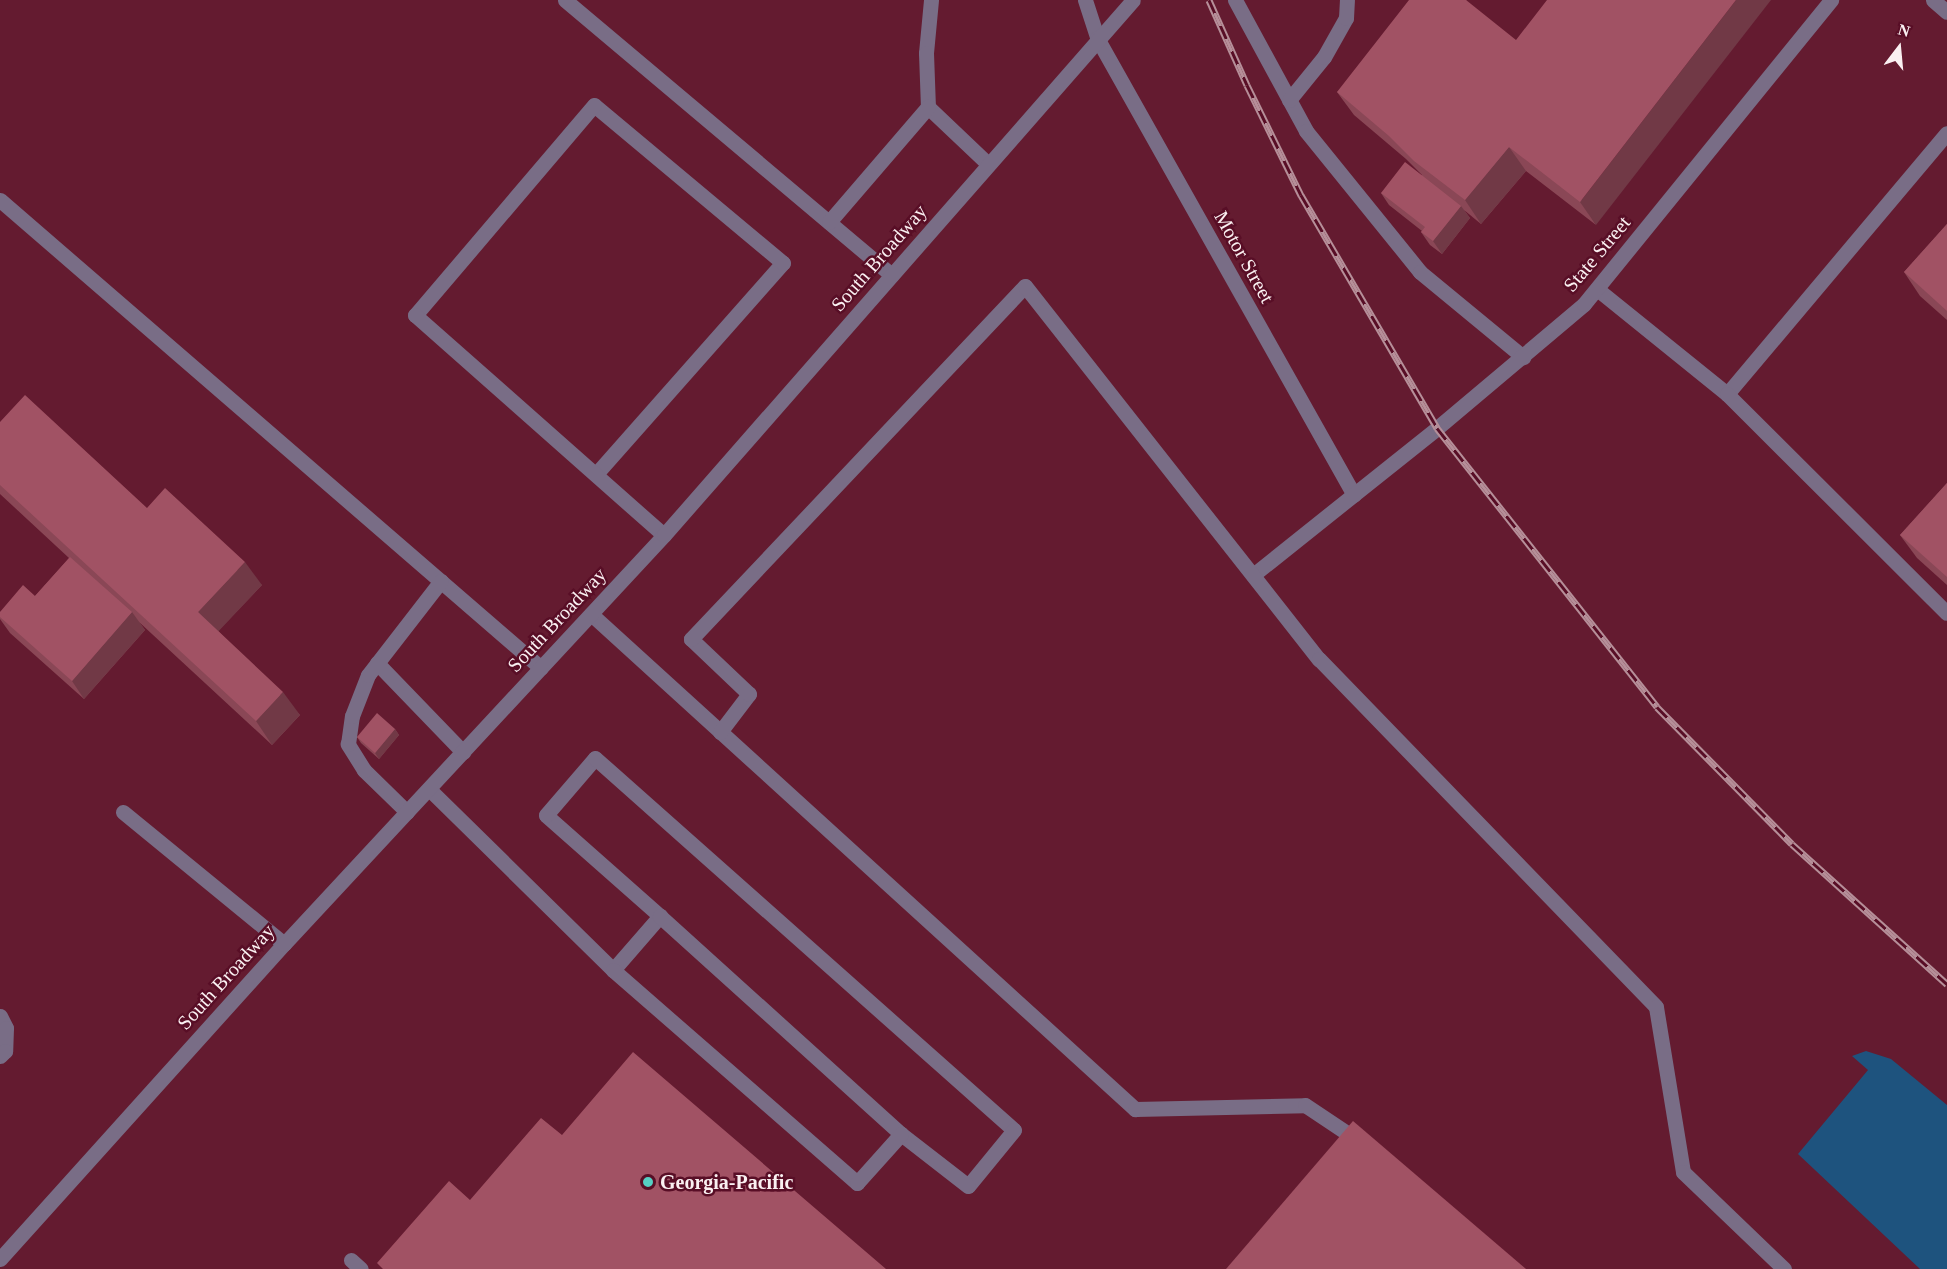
<!DOCTYPE html>
<html>
<head>
<meta charset="utf-8">
<style>
	body { margin:0 }
	#map { position:relative; width:1947px; height:1269px; overflow:hidden; background:#641b30; font-family:"Times New Roman",serif }
	div>[style] { position:absolute }
	.water>* { inset:0; background:#1e537e }
	.minor>* { height:15px; margin:-7.5px; padding:0 7.5px; transform-origin:7.5px; border-radius:7.5px; background:#796d86 }
	.rail>* { height:7px; margin-top:-3.5px; transform-origin:0; background:repeating-linear-gradient(90deg,#580e26 0 14px,#b68f99 0 28px); box-sizing:border-box; border-block:2px solid #b68f99 }
	.wall>* { inset:0; background:#8a4756 }
	.shaded-wall>* { inset:0; background:#713946 }
	.building>* { inset:0; background:#a15264 }
	.dots>* { width:16px; height:16px; translate:-50% -50%; box-sizing:border-box; border:3px solid #580e26; border-radius:50% }
	span { translate:-50% -50%; white-space:nowrap; text-align:center; line-height:1.15; -webkit-text-stroke:5px #580e26; paint-order:stroke }
	.street-label { font-size:20px; color:#faf0f1 }
	.poi-label { font-size:20px; color:#faf0f1; font-weight:700 }
	.left { translate:0 -50%; text-align:left }
	.north { position:absolute; left:1869px; top:18px; width:60px; height:60px; -webkit-text-stroke:4px #580e26; paint-order:stroke; rotate:16deg; font-size:16px; font-weight:700; line-height:24px; text-align:center; color:#faf0f1 }
	.north::after { content:''; display:block; margin:auto; width:21px; height:27px; background:#faf0f1; clip-path:polygon(50% 0,100% 100%,50% 72%,0 100%) }
</style>
</head>
<body>
<div id="map">
	<div class="water">
		<i style="clip-path:polygon(1866px 1051px,1891px 1059px,1947px 1105px,1947px 1269px,1920px 1269px,1798px 1154px,1868px 1070px,1852px 1056px)"></i>
	</div>
	<div class="minor">
		<i style="left:565px;top:0;width:427px;rotate:40.1deg"></i>
		<i style="left:931px;top:0;width:53px;rotate:95.4deg"></i>
		<i style="left:926px;top:53px;width:54px;rotate:87.9deg"></i>
		<i style="left:928px;top:107px;width:83px;rotate:43.5deg"></i>
		<i style="left:1085px;top:0;width:40px;rotate:72deg"></i>
		<i style="left:1097px;top:38px;width:524px;rotate:60.65deg"></i>
		<i style="left:1235px;top:0;width:149px;rotate:61.5deg"></i>
		<i style="left:1306px;top:131px;width:181px;rotate:51deg"></i>
		<i style="left:1420px;top:272px;width:134px;rotate:39.5deg"></i>
		<i style="left:1933px;top:0;width:18px;rotate:41deg"></i>
		<i style="left:1289px;top:100px;width:55px;rotate:-50.9deg"></i>
		<i style="left:1324px;top:57px;width:45px;rotate:-60.6deg"></i>
		<i style="left:1346px;top:18px;width:18px;rotate:-87deg"></i>
		<i style="left:0;top:200px;width:715px;rotate:40.86deg"></i>
		<i style="left:829px;top:222px;width:152px;rotate:-49.3deg"></i>
		<i style="left:1597px;top:289px;width:167px;rotate:38.9deg"></i>
		<i style="left:1727px;top:394px;width:341px;rotate:-49.9deg"></i>
		<i style="left:1727px;top:394px;width:310px;rotate:44.9deg"></i>
		<i style="left:596px;top:474px;width:282px;rotate:-48.5deg"></i>
		<i style="left:783px;top:263px;width:246px;rotate:-140.1deg"></i>
		<i style="left:594px;top:105px;width:276px;rotate:130.4deg"></i>
		<i style="left:415px;top:315px;width:332px;rotate:41.5deg"></i>
		<i style="left:1253px;top:575px;width:236px;rotate:-38.6deg"></i>
		<i style="left:1437px;top:428px;width:192px;rotate:-40.1deg"></i>
		<i style="left:1584px;top:304px;width:392px;rotate:-50.9deg"></i>
		<i style="left:591px;top:614px;width:736px;rotate:42.3deg"></i>
		<i style="left:1135px;top:1109px;width:170px;rotate:-1.3deg"></i>
		<i style="left:1305px;top:1105px;width:54px;rotate:33.7deg"></i>
		<i style="left:377px;top:663px;width:124px;rotate:46deg"></i>
		<i style="left:720px;top:732px;width:48px;rotate:-52.7deg"></i>
		<i style="left:749px;top:694px;width:80px;rotate:-136.5deg"></i>
		<i style="left:691px;top:639px;width:486px;rotate:-46.6deg"></i>
		<i style="left:1025px;top:286px;width:475px;rotate:51.8deg"></i>
		<i style="left:1319px;top:659px;width:484px;rotate:45.9deg"></i>
		<i style="left:1656px;top:1007px;width:167px;rotate:80.7deg"></i>
		<i style="left:1683px;top:1172px;width:140px;rotate:43.8deg"></i>
		<i style="left:429px;top:789px;width:258px;rotate:44.5deg"></i>
		<i style="left:613px;top:970px;width:72px;rotate:-49deg"></i>
		<i style="left:660px;top:916px;width:152px;rotate:-138.5deg"></i>
		<i style="left:546px;top:815px;width:75px;rotate:-49.3deg"></i>
		<i style="left:595px;top:758px;width:560px;rotate:41.6deg"></i>
		<i style="left:1014px;top:1130px;width:72px;rotate:129.4deg"></i>
		<i style="left:968px;top:1186px;width:85px;rotate:-142.2deg"></i>
		<i style="left:901px;top:1134px;width:325px;rotate:-137.9deg"></i>
		<i style="left:123px;top:812px;width:208px;rotate:39.3deg"></i>
		<i style="left:407px;top:812px;width:60px;rotate:-135.7deg"></i>
		<i style="left:364px;top:770px;width:31px;rotate:-122deg"></i>
		<i style="left:348px;top:744px;width:28px;rotate:-82deg"></i>
		<i style="left:352px;top:716px;width:44px;rotate:-68.7deg"></i>
		<i style="left:368px;top:675px;width:119px;rotate:-52.2deg"></i>
		<i style="left:613px;top:970px;width:324px;rotate:41.1deg"></i>
		<i style="left:857px;top:1183px;width:66px;rotate:-48.1deg"></i>
		<i style="left:0;top:1016px;width:13px;rotate:63deg"></i>
		<i style="left:6px;top:1028px;width:23px;rotate:92deg"></i>
		<i style="left:5px;top:1051px;width:7px;rotate:135deg"></i>
		<i style="left:0;top:1259px;width:424px;rotate:-48deg"></i>
		<i style="left:284px;top:944px;width:558px;rotate:-47.1deg"></i>
		<i style="left:664px;top:535px;width:711px;rotate:-48.76deg"></i>
		<i style="left:351px;top:1260px;width:13px;rotate:42deg"></i>
	</div>
	<div class="rail">
		<i style="left:1209px;top:0;width:93px;rotate:65.9deg"></i>
		<i style="left:1247px;top:85px;width:123px;rotate:63.9deg"></i>
		<i style="left:1301px;top:195px;width:270px;rotate:59.7deg"></i>
		<i style="left:1437px;top:428px;width:355px;rotate:51.7deg"></i>
		<i style="left:1657px;top:707px;width:192px;rotate:45.4deg"></i>
		<i style="left:1792px;top:844px;width:209px;rotate:42.1deg"></i>
	</div>
	<div class="wall">
		<i style="clip-path:polygon(1466px 0,1596px 225px,1526px 171px,1481px 224px,1464px 210px,1470px 218px,1442px 254px,1430px 245px,1421px 232px,1422px 231px,1389px 205px,1381px 193px,1422px 175px,1406px 159px,1354px 115px,1337px 92px)"></i>
		<i style="clip-path:polygon(1947px 224px,1947px 320px,1920px 296px,1904px 272px)"></i>
		<i style="clip-path:polygon(0 422px,262px 585px,218px 631px,300px 715px,272px 745px,139px 622px,145px 630px,84px 699px,10px 633px,0 619px,0 612px,35px 596px,69px 558px,0 494px)"></i>
		<i style="clip-path:polygon(1947px 483px,1947px 585px,1917px 558px,1900px 535px)"></i>
		<i style="clip-path:polygon(395px 729px,399px 735px,379px 759px,361px 743px,357px 737px)"></i>
	</div>
	<div class="shaded-wall">
		<i style="clip-path:polygon(1736px 0,1771px 0,1596px 225px,1580px 202px)"></i>
		<i style="clip-path:polygon(1509px 147px,1526px 171px,1481px 224px,1465px 200px)"></i>
		<i style="clip-path:polygon(1461px 206px,1470px 218px,1442px 254px,1433px 241px)"></i>
		<i style="clip-path:polygon(245px 562px,262px 585px,214px 636px,198px 612px)"></i>
		<i style="clip-path:polygon(132px 612px,145px 630px,84px 699px,72px 681px)"></i>
		<i style="clip-path:polygon(283px 692px,300px 715px,272px 745px,256px 721px)"></i>
		<i style="clip-path:polygon(395px 729px,399px 735px,379px 759px,375px 753px)"></i>
	</div>
	<div class="building">
		<i style="clip-path:polygon(1409px 0,1466px 0,1516px 40px,1547px 0,1736px 0,1580px 202px,1509px 147px,1465px 200px,1414px 161px,1389px 136px,1337px 92px)"></i>
		<i style="clip-path:polygon(1405px 162px,1461px 206px,1433px 241px,1421px 232px,1425px 227px,1381px 193px)"></i>
		<i style="clip-path:polygon(1947px 224px,1947px 311px,1904px 272px)"></i>
		<i style="clip-path:polygon(25px 395px,147px 508px,165px 488px,245px 562px,198px 612px,283px 692px,256px 721px,0 485px,0 422px)"></i>
		<i style="clip-path:polygon(1947px 483px,1947px 577px,1900px 535px)"></i>
		<i style="clip-path:polygon(70px 557px,132px 612px,72px 681px,0 617px,0 612px,23px 585px,35px 596px)"></i>
		<i style="clip-path:polygon(377px 713px,395px 729px,375px 753px,357px 737px)"></i>
		<i style="clip-path:polygon(633px 1052px,886px 1269px,383px 1269px,377px 1263px,449px 1181px,470px 1200px,541px 1118px,562px 1135px)"></i>
		<i style="clip-path:polygon(1353px 1121px,1526px 1269px,1226px 1269px)"></i>
	</div>
	<div class="dots">
		<i style="left:648px;top:1182px;background:#56cec3"></i>
	</div>
	<div class="street-label">
		<span style="left:1597px;top:254px;rotate:-50deg">State Street</span>
		<span style="left:1244px;top:257px;rotate:61deg">Motor Street</span>
		<span style="left:879px;top:258px;rotate:-49deg">South Broadway</span>
		<span style="left:557px;top:620px;rotate:-47deg">South Broadway</span>
		<span style="left:226px;top:977px;rotate:-48deg">South Broadway</span>
	</div>
	<div class="poi-label">
		<span class="left" style="left:660px;top:1182px">Georgia-Pacific</span>
	</div>
	<div class="north">N</div>
</div>
</body>
</html>
